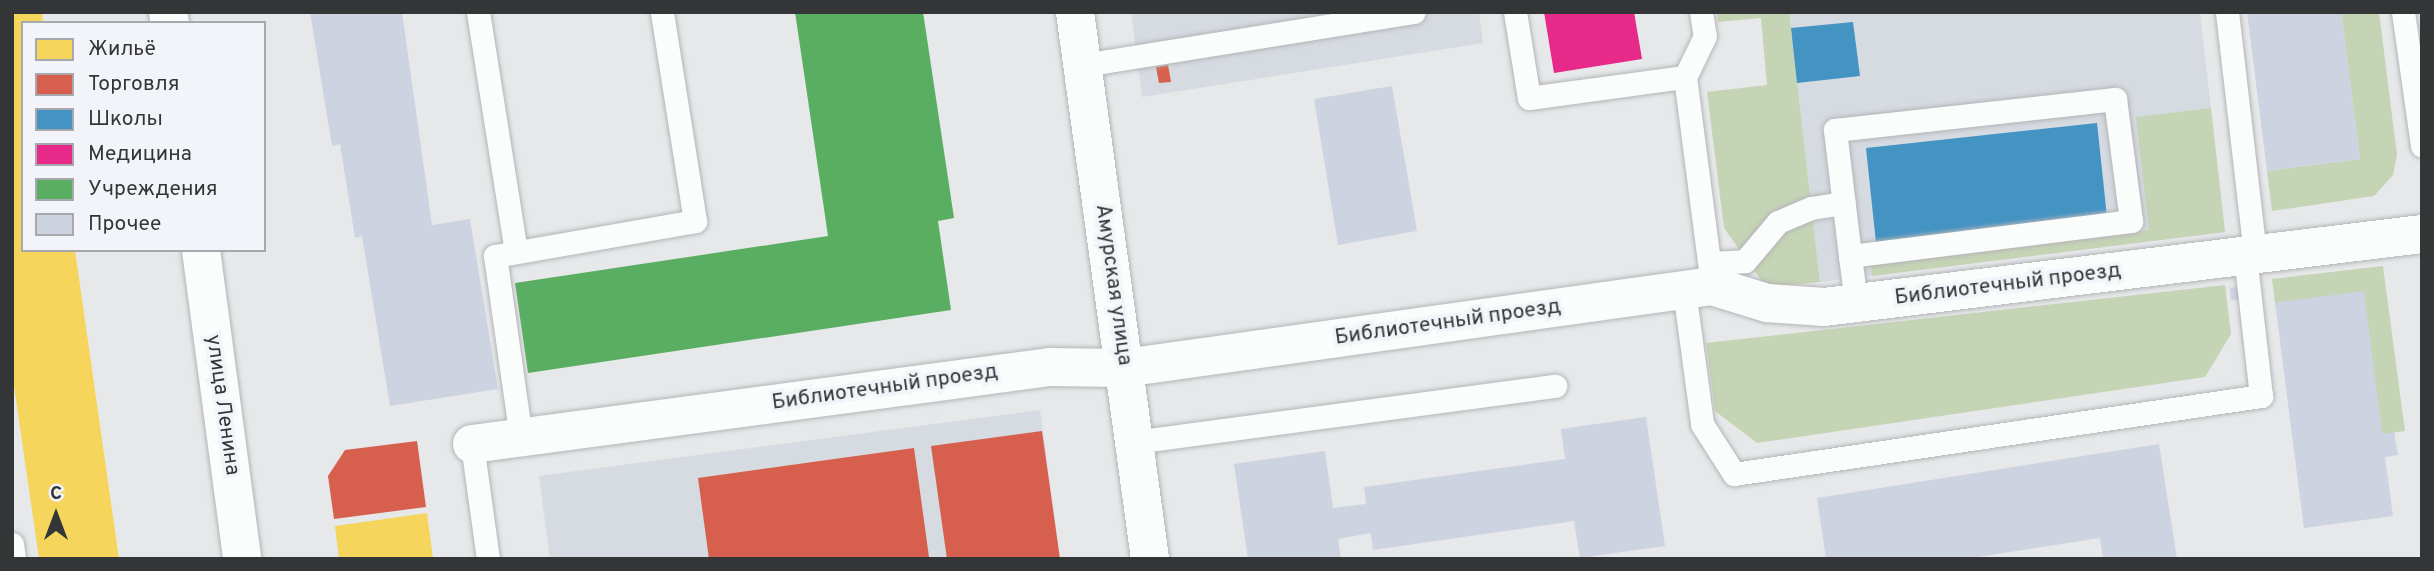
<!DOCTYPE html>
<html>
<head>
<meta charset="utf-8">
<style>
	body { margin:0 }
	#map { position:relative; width:2434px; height:571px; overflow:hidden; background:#e6e8ea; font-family:Overpass,sans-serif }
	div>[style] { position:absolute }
	.built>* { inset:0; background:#d6dae1 }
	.green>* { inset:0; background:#c5d4b5 }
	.homes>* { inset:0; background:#f6d55c }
	.shops>* { inset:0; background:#d6604d }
	.schools>* { inset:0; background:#4393c3 }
	.health>* { inset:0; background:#e7298a }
	.public>* { inset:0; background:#5aae61 }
	.building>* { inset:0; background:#cdd3e1 }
	.roads { filter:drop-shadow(0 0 2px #b4b5b7) drop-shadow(0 0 2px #b4b5b7) }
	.lane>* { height:23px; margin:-11.5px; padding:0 11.5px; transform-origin:11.5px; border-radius:11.5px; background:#fbfcfc }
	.street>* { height:38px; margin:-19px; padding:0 19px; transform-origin:19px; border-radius:19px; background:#fbfcfc }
	.secondary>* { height:38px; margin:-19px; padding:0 19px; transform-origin:19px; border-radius:19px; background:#fbfcfc }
	.primary>* { height:38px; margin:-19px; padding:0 19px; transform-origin:19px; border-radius:19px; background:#fbfcfc }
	span { translate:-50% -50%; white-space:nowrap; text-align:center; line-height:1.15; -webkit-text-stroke:7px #f2f4f9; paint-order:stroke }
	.street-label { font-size:21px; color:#343537 }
	.frame { position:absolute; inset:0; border:14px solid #343537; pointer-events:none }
	.legend { position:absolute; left:21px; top:21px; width:245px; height:231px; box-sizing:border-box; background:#f2f4f9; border:2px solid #a6a8ab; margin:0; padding:9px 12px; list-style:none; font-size:21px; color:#343537 }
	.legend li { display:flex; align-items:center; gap:14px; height:35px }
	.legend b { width:35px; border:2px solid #a6a8ab }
	.north { position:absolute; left:21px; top:480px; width:70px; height:70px; -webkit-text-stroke:5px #f2f4f9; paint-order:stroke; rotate:0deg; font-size:19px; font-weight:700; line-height:28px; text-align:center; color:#343537 }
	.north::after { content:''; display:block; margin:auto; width:24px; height:32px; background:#343537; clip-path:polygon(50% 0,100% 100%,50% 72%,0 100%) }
</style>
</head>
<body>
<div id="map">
	<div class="built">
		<i style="clip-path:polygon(1131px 12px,1479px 12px,1483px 43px,1142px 97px)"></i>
		<i style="clip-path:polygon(1789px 12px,2200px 12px,2225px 232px,1820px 282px)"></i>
		<i style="clip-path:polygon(1040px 410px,1060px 559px,550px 559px,539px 476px)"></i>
	</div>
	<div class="green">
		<i style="clip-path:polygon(1717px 12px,1789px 12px,1820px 282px,1766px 287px,1724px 228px,1707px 92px,1767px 85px,1761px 18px,1718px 22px)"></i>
		<i style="clip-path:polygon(2341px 12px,2379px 12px,2397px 155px,2393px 175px,2374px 196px,2272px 211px,2267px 171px,2360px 159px)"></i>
		<i style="clip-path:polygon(2211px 108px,2225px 232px,1872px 276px,1871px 264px,2149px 230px,2136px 117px)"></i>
		<i style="clip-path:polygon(2383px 266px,2405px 431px,2382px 434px,2363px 292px,2275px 303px,2272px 279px)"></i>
		<i style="clip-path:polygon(2225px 285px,2231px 334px,2205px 377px,1757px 443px,1715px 411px,1706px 343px)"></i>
	</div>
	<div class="homes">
		<i style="clip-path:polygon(12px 12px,42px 12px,43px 23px,23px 23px,23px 250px,75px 250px,119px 559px,39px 559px,12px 372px)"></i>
		<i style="clip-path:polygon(427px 513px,433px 559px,339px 559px,335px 526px)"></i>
	</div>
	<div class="shops">
		<i style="clip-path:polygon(1168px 65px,1171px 82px,1159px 83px,1156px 67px)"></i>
		<i style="clip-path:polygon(1042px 431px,1060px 559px,947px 559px,931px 446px)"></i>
		<i style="clip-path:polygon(417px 441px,426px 507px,334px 519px,328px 476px,345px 450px)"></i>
		<i style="clip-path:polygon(914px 448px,929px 557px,709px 559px,698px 478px)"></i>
	</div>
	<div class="schools">
		<i style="clip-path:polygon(1853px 22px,1860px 76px,1797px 83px,1791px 28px)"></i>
		<i style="clip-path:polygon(2097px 123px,2107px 217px,1876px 243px,1866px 148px)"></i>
	</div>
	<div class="health">
		<i style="clip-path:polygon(1544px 12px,1634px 12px,1642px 59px,1554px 73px)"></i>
	</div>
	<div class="public">
		<i style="clip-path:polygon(795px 12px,923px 12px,954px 218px,938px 221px,951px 310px,528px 373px,515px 283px,828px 236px)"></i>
	</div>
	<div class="building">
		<i style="clip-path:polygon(310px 12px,402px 12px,432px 225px,470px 219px,498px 389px,390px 406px,362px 236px,355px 238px,340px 144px,332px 146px)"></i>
		<i style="clip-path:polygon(2247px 12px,2341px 12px,2360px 159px,2267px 171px)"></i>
		<i style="clip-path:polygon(1392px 86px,1417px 231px,1338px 245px,1314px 99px)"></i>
		<i style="clip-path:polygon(2245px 286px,2246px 299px,2231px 300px,2230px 288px)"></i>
		<i style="clip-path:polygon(2364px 291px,2382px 434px,2394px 432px,2398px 455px,2385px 457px,2393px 516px,2304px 528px,2275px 303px)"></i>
		<i style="clip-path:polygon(1646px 417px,1665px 546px,1580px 558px,1574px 521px,1373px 550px,1371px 533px,1338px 539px,1341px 559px,1248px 559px,1234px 464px,1325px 451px,1333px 508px,1366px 504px,1364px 487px,1565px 459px,1561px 429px)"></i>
		<i style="clip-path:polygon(2159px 444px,2177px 559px,2103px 559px,2100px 538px,1965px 559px,1826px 559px,1817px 498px)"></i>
	</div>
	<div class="roads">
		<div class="lane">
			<i style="left:478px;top:12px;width:243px;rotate:81deg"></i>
			<i style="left:1515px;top:12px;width:87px;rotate:80.8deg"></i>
			<i style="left:1529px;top:98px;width:157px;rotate:-7.7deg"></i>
			<i style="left:1701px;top:12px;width:24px;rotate:81deg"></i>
			<i style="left:1705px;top:36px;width:46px;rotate:116deg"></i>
			<i style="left:1685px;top:77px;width:211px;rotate:82.6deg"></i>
			<i style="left:2227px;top:12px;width:244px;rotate:83.4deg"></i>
			<i style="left:2403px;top:12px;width:135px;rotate:81.9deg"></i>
			<i style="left:1083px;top:65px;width:335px;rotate:-9.1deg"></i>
			<i style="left:1850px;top:256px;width:127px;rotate:-96.8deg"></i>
			<i style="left:1835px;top:130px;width:282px;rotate:-6.3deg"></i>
			<i style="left:2115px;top:99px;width:123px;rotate:82.5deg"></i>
			<i style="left:2131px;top:221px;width:283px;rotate:172.9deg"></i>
			<i style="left:1850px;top:256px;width:47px;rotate:82.7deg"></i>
			<i style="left:1710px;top:263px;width:35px;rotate:-3deg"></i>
			<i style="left:1745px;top:261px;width:51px;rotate:-49.8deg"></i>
			<i style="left:1778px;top:222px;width:36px;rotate:-23deg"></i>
			<i style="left:1811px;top:208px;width:33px;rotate:-9deg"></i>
			<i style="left:1684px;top:290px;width:135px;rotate:82.3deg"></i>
			<i style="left:1702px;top:424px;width:59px;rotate:57.4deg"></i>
			<i style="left:1734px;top:474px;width:533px;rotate:-8.42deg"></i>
			<i style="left:2261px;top:396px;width:142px;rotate:-96.5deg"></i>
			<i style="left:521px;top:438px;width:184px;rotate:-98.1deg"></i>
			<i style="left:495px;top:256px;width:203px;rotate:-9.9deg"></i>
			<i style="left:695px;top:221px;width:212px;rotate:-99deg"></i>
			<i style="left:1134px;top:442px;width:425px;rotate:-7.6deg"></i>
			<i style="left:472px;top:444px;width:116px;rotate:82.1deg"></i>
			<i style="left:12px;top:544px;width:15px;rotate:82deg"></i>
		</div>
		<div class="street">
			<i style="left:472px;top:444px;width:583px;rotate:-7.59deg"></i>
			<i style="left:1050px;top:367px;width:74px;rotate:0.8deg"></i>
			<i style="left:1124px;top:368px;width:594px;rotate:-7.94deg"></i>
			<i style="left:1712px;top:286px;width:58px;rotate:17.2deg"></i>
			<i style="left:1767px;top:303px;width:57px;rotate:4deg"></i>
			<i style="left:1824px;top:307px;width:602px;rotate:-6.96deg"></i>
		</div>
		<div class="secondary">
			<i style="left:1075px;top:12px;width:552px;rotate:82.19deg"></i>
		</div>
		<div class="primary">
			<i style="left:168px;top:12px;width:11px;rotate:80deg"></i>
			<i style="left:201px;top:250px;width:312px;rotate:82.4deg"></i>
		</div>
	</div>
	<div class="street-label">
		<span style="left:1113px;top:285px;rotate:82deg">Амурская улица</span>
		<span style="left:2008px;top:285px;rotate:-7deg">Библиотечный проезд</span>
		<span style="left:1448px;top:323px;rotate:-8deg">Библиотечный проезд</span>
		<span style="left:885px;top:388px;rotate:-8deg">Библиотечный проезд</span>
		<span style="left:222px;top:405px;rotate:82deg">улица Ленина</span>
	</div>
	<div class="frame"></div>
	<ul class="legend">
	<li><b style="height:19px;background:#f6d55c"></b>Жильё</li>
	<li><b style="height:19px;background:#d6604d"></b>Торговля</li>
	<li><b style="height:19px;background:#4393c3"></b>Школы</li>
	<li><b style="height:19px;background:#e7298a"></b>Медицина</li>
	<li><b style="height:19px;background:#5aae61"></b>Учреждения</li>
	<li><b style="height:19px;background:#cdd3e1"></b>Прочее</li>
	</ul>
	<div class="north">С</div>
</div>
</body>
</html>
